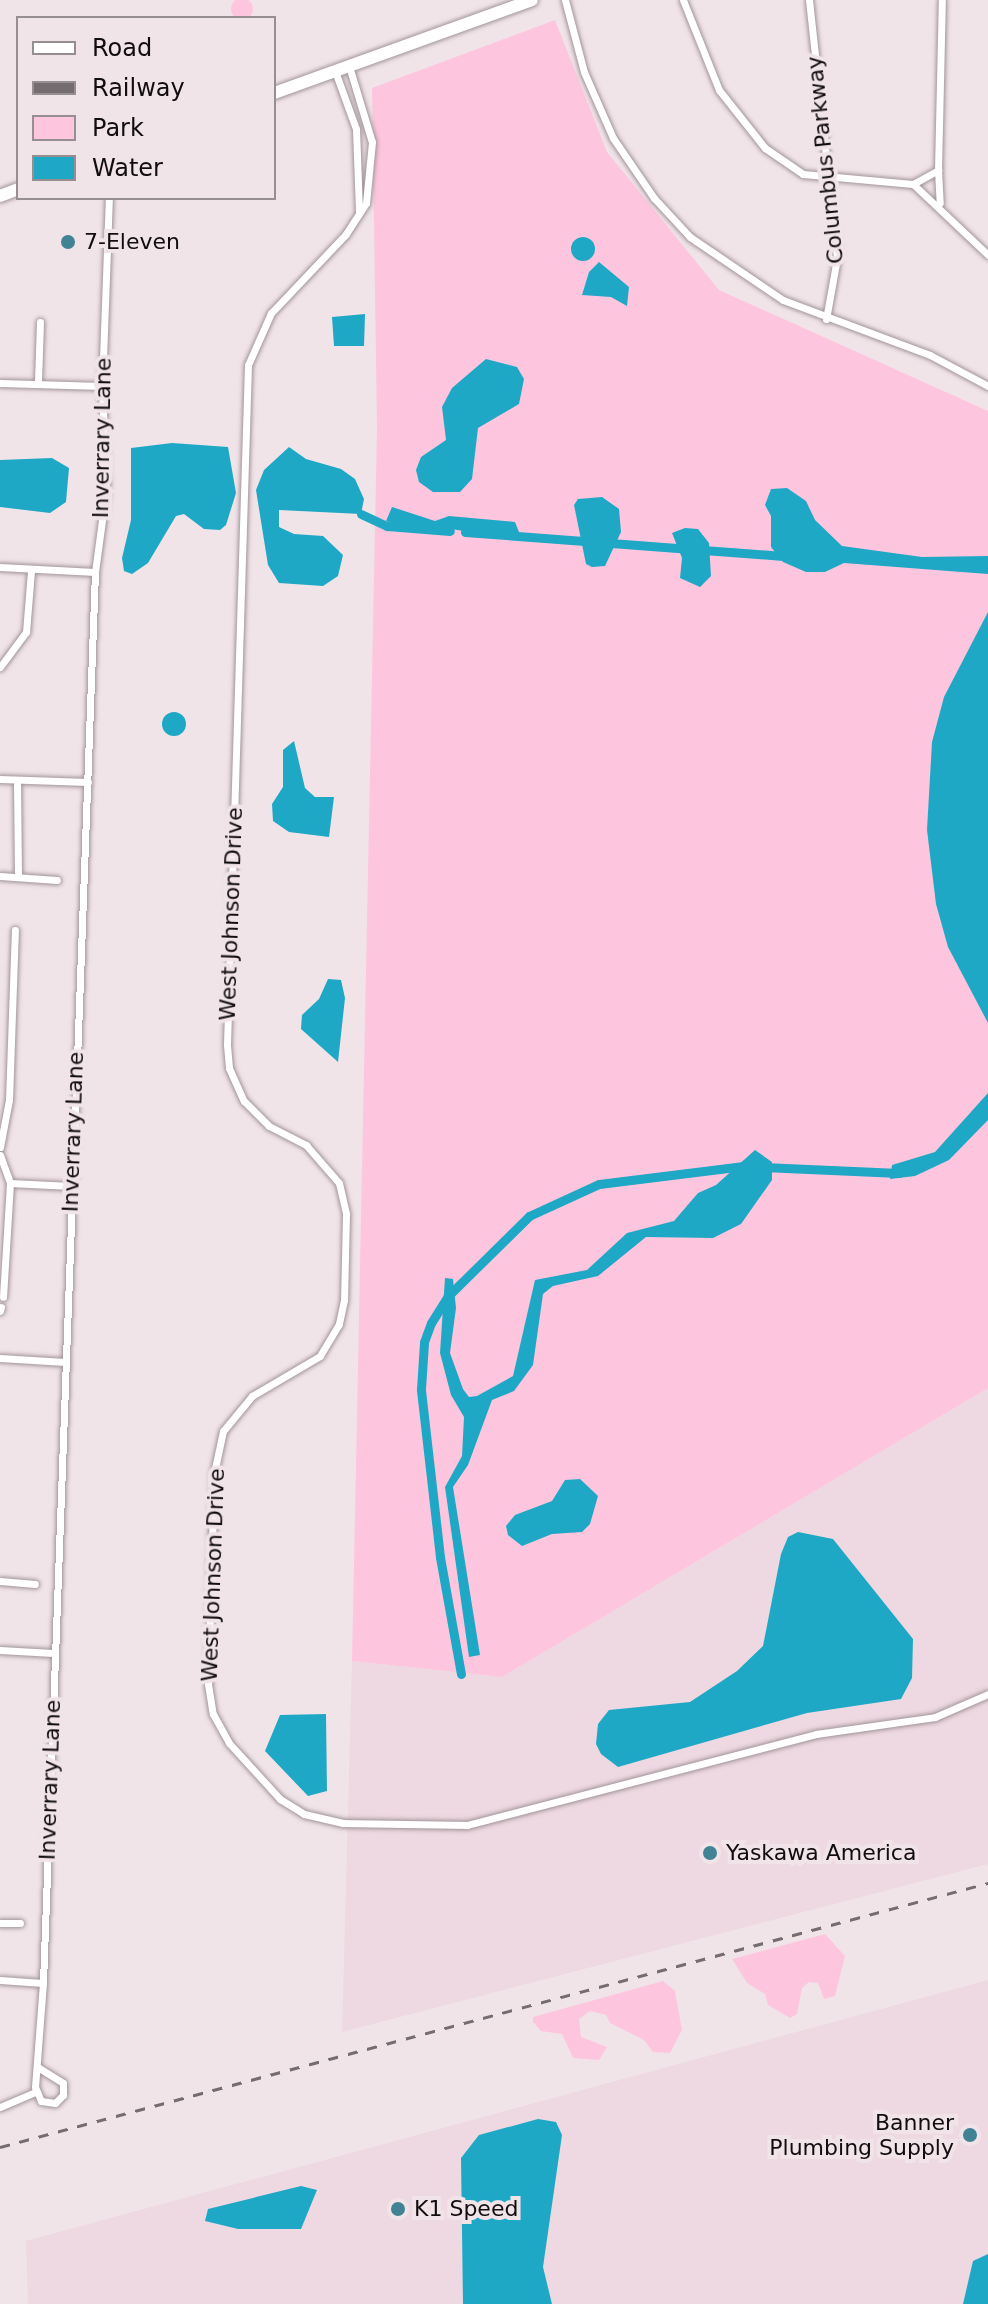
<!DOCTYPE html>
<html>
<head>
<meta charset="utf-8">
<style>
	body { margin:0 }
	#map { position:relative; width:988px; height:2304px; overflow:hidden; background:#f1e4e9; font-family:"DejaVu Sans",sans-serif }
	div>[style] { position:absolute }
	.built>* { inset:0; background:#eed8e1 }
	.green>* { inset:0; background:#fec6de }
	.round { border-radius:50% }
	.water>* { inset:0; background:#1ea8c6 }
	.canal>* { height:9px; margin:-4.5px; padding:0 4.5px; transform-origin:4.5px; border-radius:4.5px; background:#1ea8c6 }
	.roads { filter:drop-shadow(0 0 2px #a1959a) drop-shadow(0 0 2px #a1959a) }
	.minor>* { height:7px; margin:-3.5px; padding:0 3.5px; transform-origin:3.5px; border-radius:3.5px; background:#fff }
	.primary>* { height:12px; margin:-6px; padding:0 6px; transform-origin:6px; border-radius:6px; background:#fff }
	.rail>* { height:3px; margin-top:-1.5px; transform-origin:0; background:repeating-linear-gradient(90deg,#746c6f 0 10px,transparent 0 20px) }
	.dots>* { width:22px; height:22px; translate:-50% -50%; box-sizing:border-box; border:4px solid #f1e4e9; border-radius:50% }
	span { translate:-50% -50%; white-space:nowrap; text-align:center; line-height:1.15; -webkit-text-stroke:8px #f1e4e9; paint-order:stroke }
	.street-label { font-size:22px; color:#110d0f }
	.poi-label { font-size:22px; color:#110d0f }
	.left { translate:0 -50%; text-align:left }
	.right { translate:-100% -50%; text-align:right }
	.legend { position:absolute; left:16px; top:16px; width:260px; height:184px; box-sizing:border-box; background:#f1e4e9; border:2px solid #978e92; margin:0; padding:10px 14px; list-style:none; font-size:24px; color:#110d0f }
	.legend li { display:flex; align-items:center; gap:16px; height:40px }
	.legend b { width:40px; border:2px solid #978e92 }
</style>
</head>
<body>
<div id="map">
	<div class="built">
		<i style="clip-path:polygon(988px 1388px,988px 1864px,342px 2032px,352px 1661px,502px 1677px)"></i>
		<i style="clip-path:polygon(988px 1980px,988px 2304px,28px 2304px,26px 2241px)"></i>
	</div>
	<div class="green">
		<i class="round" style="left:231px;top:-2px;width:22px;height:22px"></i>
		<i style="clip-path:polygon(555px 20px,607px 152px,719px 290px,988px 411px,988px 1388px,502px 1677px,352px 1661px,377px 428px,372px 88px)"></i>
		<i style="clip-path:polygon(825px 1934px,845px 1956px,835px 1996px,824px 1999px,818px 1983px,809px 1982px,802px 1988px,797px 2014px,790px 2018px,768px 2005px,765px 1994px,747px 1983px,732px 1959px)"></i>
		<i style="clip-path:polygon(663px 1981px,675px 1991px,682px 2030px,670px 2053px,653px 2052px,644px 2040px,610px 2023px,606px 2015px,590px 2011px,579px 2019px,581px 2037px,607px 2047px,599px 2060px,573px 2058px,562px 2034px,541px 2031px,533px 2022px,533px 2017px)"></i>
	</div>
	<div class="water">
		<i class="round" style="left:571px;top:237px;width:24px;height:24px"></i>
		<i style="clip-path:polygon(599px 262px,629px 287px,627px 306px,611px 297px,582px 295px,589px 272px)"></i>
		<i style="clip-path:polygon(365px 314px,364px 346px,334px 346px,332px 317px)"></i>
		<i style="clip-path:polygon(486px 359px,517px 367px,524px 379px,519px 404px,478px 428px,472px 479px,460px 492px,433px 492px,419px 482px,416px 470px,421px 457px,446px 440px,442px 407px,452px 388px)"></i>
		<i style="clip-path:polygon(172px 443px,228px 447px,236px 493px,226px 525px,220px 530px,204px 529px,184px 514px,176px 516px,148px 563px,132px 574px,124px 571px,122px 558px,131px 520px,131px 448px)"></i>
		<i style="clip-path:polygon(289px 447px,306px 459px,341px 469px,355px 479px,364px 499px,361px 514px,279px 510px,279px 527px,294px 534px,323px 536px,343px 555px,338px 576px,323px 586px,279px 583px,268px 565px,256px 490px,264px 470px)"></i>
		<i style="clip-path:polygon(52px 458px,69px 468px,66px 502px,50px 513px,0 507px,0 460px)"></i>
		<i style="clip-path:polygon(787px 488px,806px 501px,815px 520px,842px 546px,922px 557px,988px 556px,988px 574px,844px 563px,825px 572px,806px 572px,783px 562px,771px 547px,771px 516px,765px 505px,771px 489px)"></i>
		<i style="clip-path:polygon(602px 497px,619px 509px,621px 532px,605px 566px,592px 567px,586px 564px,574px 505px,578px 499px)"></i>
		<i style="clip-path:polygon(392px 507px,435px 521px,449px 516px,515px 522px,519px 532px,516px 539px,438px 527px,416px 531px,386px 521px)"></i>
		<i style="clip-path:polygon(685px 528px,698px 529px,709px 543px,711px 576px,700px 587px,680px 578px,682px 558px,672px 533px)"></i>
		<i style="clip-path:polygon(988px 612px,988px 1023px,948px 947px,936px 904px,927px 830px,932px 742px,944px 697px)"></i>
		<i class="round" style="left:162px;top:712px;width:24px;height:24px"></i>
		<i style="clip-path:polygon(294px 741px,305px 788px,315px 797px,334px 797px,329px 837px,289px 832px,273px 821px,272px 804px,283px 787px,283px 750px)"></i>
		<i style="clip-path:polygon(328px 979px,341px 980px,345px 998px,338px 1062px,301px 1029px,302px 1015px,319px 999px)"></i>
		<i style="clip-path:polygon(988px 1093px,988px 1120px,949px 1160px,915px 1176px,890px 1179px,892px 1165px,935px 1152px)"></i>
		<i style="clip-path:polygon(755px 1150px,772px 1162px,772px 1180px,741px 1224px,713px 1238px,646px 1237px,598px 1276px,553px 1286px,543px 1294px,533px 1365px,514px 1391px,492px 1400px,468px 1465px,453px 1487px,480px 1655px,469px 1657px,445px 1487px,462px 1456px,464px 1417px,451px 1395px,440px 1353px,445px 1278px,453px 1279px,456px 1308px,450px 1353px,463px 1389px,469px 1397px,477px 1396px,513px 1376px,535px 1280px,587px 1270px,627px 1233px,674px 1221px,698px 1193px,716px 1185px)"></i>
		<i style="clip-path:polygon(580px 1479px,598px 1496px,590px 1524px,582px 1532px,552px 1534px,522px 1546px,508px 1535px,506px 1526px,515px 1515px,552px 1501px,565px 1480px)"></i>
		<i style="clip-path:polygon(798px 1532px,833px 1539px,913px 1639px,912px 1678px,901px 1699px,807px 1713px,618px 1767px,601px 1754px,596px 1744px,598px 1724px,609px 1710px,690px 1702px,737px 1671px,763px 1646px,781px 1554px,788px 1537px)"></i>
		<i style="clip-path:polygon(326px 1714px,327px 1791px,308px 1796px,265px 1751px,280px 1715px)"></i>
		<i style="clip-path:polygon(538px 2119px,556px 2122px,562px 2135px,543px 2267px,552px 2304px,463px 2304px,461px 2158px,479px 2135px)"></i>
		<i style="clip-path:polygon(301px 2186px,317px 2190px,301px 2229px,238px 2229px,205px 2221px,208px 2209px)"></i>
		<i style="clip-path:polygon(988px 2254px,988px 2304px,963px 2304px,973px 2261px)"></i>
	</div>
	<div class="canal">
		<i style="left:361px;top:514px;width:29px;rotate:25deg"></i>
		<i style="left:387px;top:526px;width:63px;rotate:4.5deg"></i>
		<i style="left:465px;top:532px;width:322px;rotate:4.3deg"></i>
		<i style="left:763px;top:1167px;width:136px;rotate:2.5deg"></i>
		<i style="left:461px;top:1674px;width:119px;rotate:-100.2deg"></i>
		<i style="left:440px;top:1557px;width:169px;rotate:-96.5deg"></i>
		<i style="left:421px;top:1389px;width:47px;rotate:-86.3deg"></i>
		<i style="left:424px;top:1342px;width:20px;rotate:-70deg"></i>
		<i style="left:431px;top:1323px;width:32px;rotate:-58deg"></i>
		<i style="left:448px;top:1296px;width:114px;rotate:-44.6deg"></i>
		<i style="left:529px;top:1216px;width:77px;rotate:-24.6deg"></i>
		<i style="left:599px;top:1184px;width:146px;rotate:-7.1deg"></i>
	</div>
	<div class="roads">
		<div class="minor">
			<i style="left:565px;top:0;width:74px;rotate:75.2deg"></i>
			<i style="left:584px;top:72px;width:72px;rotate:66.3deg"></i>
			<i style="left:613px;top:138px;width:73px;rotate:55.7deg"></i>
			<i style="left:654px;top:198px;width:53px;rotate:47.3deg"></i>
			<i style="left:690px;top:237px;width:112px;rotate:34.1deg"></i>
			<i style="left:783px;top:300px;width:157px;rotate:20.5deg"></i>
			<i style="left:930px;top:355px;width:66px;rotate:28.1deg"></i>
			<i style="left:683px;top:0;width:97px;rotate:68.2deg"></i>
			<i style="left:719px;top:90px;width:74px;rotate:51.6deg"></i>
			<i style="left:765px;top:148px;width:46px;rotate:34.4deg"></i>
			<i style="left:803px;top:174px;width:110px;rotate:5.2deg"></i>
			<i style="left:913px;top:184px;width:103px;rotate:43.4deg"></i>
			<i style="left:809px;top:0;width:260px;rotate:83.8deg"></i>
			<i style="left:837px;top:258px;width:62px;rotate:100.2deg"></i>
			<i style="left:349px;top:66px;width:79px;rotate:73.2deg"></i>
			<i style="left:372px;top:142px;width:61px;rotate:95.6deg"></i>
			<i style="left:366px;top:203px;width:37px;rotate:123deg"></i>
			<i style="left:346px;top:234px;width:109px;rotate:133.5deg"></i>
			<i style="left:271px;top:313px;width:57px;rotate:113.9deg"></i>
			<i style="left:248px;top:365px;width:680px;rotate:91.77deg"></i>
			<i style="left:227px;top:1045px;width:23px;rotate:85deg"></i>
			<i style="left:229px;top:1068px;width:36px;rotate:66deg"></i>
			<i style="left:244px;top:1101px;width:35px;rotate:45deg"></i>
			<i style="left:269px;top:1126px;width:42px;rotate:27.2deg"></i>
			<i style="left:306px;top:1145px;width:50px;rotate:49deg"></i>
			<i style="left:339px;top:1183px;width:32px;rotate:77deg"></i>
			<i style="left:346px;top:1214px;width:86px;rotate:91.3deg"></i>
			<i style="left:344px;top:1300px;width:25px;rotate:102deg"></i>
			<i style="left:339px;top:1324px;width:37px;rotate:121deg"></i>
			<i style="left:320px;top:1356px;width:79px;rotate:149.5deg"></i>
			<i style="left:252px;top:1396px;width:45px;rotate:129.6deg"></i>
			<i style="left:223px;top:1431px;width:43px;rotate:102.1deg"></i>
			<i style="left:214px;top:1473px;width:211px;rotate:91.6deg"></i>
			<i style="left:208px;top:1684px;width:30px;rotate:81deg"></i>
			<i style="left:213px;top:1714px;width:33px;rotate:61deg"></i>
			<i style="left:229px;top:1743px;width:76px;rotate:47.7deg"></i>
			<i style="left:280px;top:1799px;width:28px;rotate:32deg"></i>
			<i style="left:304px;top:1814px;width:40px;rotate:13deg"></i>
			<i style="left:343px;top:1823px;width:124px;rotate:0.9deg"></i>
			<i style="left:467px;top:1825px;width:361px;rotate:-14.6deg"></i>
			<i style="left:816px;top:1734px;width:120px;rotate:-8.1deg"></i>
			<i style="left:935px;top:1717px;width:58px;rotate:-23.5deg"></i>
			<i style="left:335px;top:71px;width:62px;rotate:70.1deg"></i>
			<i style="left:356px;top:129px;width:82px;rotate:87.9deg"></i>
			<i style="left:938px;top:170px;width:33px;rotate:87deg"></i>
			<i style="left:913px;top:184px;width:29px;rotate:-29deg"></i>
			<i style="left:938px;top:170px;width:170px;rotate:-88.7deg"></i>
			<i style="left:38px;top:382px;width:60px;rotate:-88.1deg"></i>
			<i style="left:0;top:383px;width:102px;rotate:1.7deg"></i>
			<i style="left:0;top:567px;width:95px;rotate:3deg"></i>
			<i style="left:0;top:667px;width:44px;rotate:-53.4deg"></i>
			<i style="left:26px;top:632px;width:61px;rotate:-85.3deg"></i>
			<i style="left:0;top:779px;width:88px;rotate:2deg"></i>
			<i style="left:17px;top:780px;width:97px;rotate:89.4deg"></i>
			<i style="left:0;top:876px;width:57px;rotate:4deg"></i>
			<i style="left:0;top:1147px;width:48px;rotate:-79.2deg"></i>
			<i style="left:9px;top:1100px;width:170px;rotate:-88deg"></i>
			<i style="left:0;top:1155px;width:30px;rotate:70deg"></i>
			<i style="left:10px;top:1183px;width:114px;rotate:93.5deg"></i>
			<i style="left:10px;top:1183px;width:61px;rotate:2.8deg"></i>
			<i style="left:0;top:1311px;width:4px;rotate:-76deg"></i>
			<i style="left:0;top:1358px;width:65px;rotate:3.5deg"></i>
			<i style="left:0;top:1581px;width:35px;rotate:5deg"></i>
			<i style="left:0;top:1650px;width:53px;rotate:3.2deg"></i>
			<i style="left:0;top:1923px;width:20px"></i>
			<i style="left:0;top:1980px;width:43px;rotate:4deg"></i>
			<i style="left:39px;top:2068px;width:28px;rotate:32deg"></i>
			<i style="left:63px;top:2083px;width:12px;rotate:90deg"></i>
			<i style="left:63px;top:2095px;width:11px;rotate:135deg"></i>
			<i style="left:55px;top:2103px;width:14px;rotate:-172deg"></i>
			<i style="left:41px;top:2101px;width:15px;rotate:-113deg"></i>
			<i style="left:35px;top:2087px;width:104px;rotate:-85.6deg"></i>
			<i style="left:43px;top:1983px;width:1412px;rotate:-87.89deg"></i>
			<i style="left:95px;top:572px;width:82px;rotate:-82.3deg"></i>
			<i style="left:106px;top:491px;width:105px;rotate:-92.2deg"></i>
			<i style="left:102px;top:386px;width:188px;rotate:-87.9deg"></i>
			<i style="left:0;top:2107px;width:38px;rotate:-23deg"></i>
		</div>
		<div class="primary">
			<i style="left:274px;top:93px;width:274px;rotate:-19.8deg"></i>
			<i style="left:0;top:196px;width:19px;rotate:-21deg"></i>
		</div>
	</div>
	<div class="rail">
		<i style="left:0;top:2147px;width:1023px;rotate:-14.96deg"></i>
	</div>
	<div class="dots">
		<i style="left:68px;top:242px;background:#418394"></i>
		<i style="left:710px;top:1853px;background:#418394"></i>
		<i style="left:970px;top:2135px;background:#418394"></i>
		<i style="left:398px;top:2209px;background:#418394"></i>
	</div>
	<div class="street-label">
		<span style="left:825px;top:160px;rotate:-96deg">Columbus Parkway</span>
		<span style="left:102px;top:438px;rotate:-89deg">Inverrary Lane</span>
		<span style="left:231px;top:914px;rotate:-88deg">West Johnson Drive</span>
		<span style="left:73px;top:1132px;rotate:-88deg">Inverrary Lane</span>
		<span style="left:213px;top:1575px;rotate:-88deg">West Johnson Drive</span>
		<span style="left:50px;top:1780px;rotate:-88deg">Inverrary Lane</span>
	</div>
	<div class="poi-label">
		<span class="left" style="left:84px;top:242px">7-Eleven</span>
		<span class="left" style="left:726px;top:1853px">Yaskawa America</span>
		<span class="right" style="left:954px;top:2135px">Banner<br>Plumbing Supply</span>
		<span class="left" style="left:414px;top:2209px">K1 Speed</span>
	</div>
	<ul class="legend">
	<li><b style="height:10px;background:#fff"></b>Road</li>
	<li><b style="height:10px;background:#746c6f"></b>Railway</li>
	<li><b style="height:22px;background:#fec6de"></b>Park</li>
	<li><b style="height:22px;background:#1ea8c6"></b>Water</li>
	</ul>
</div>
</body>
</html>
